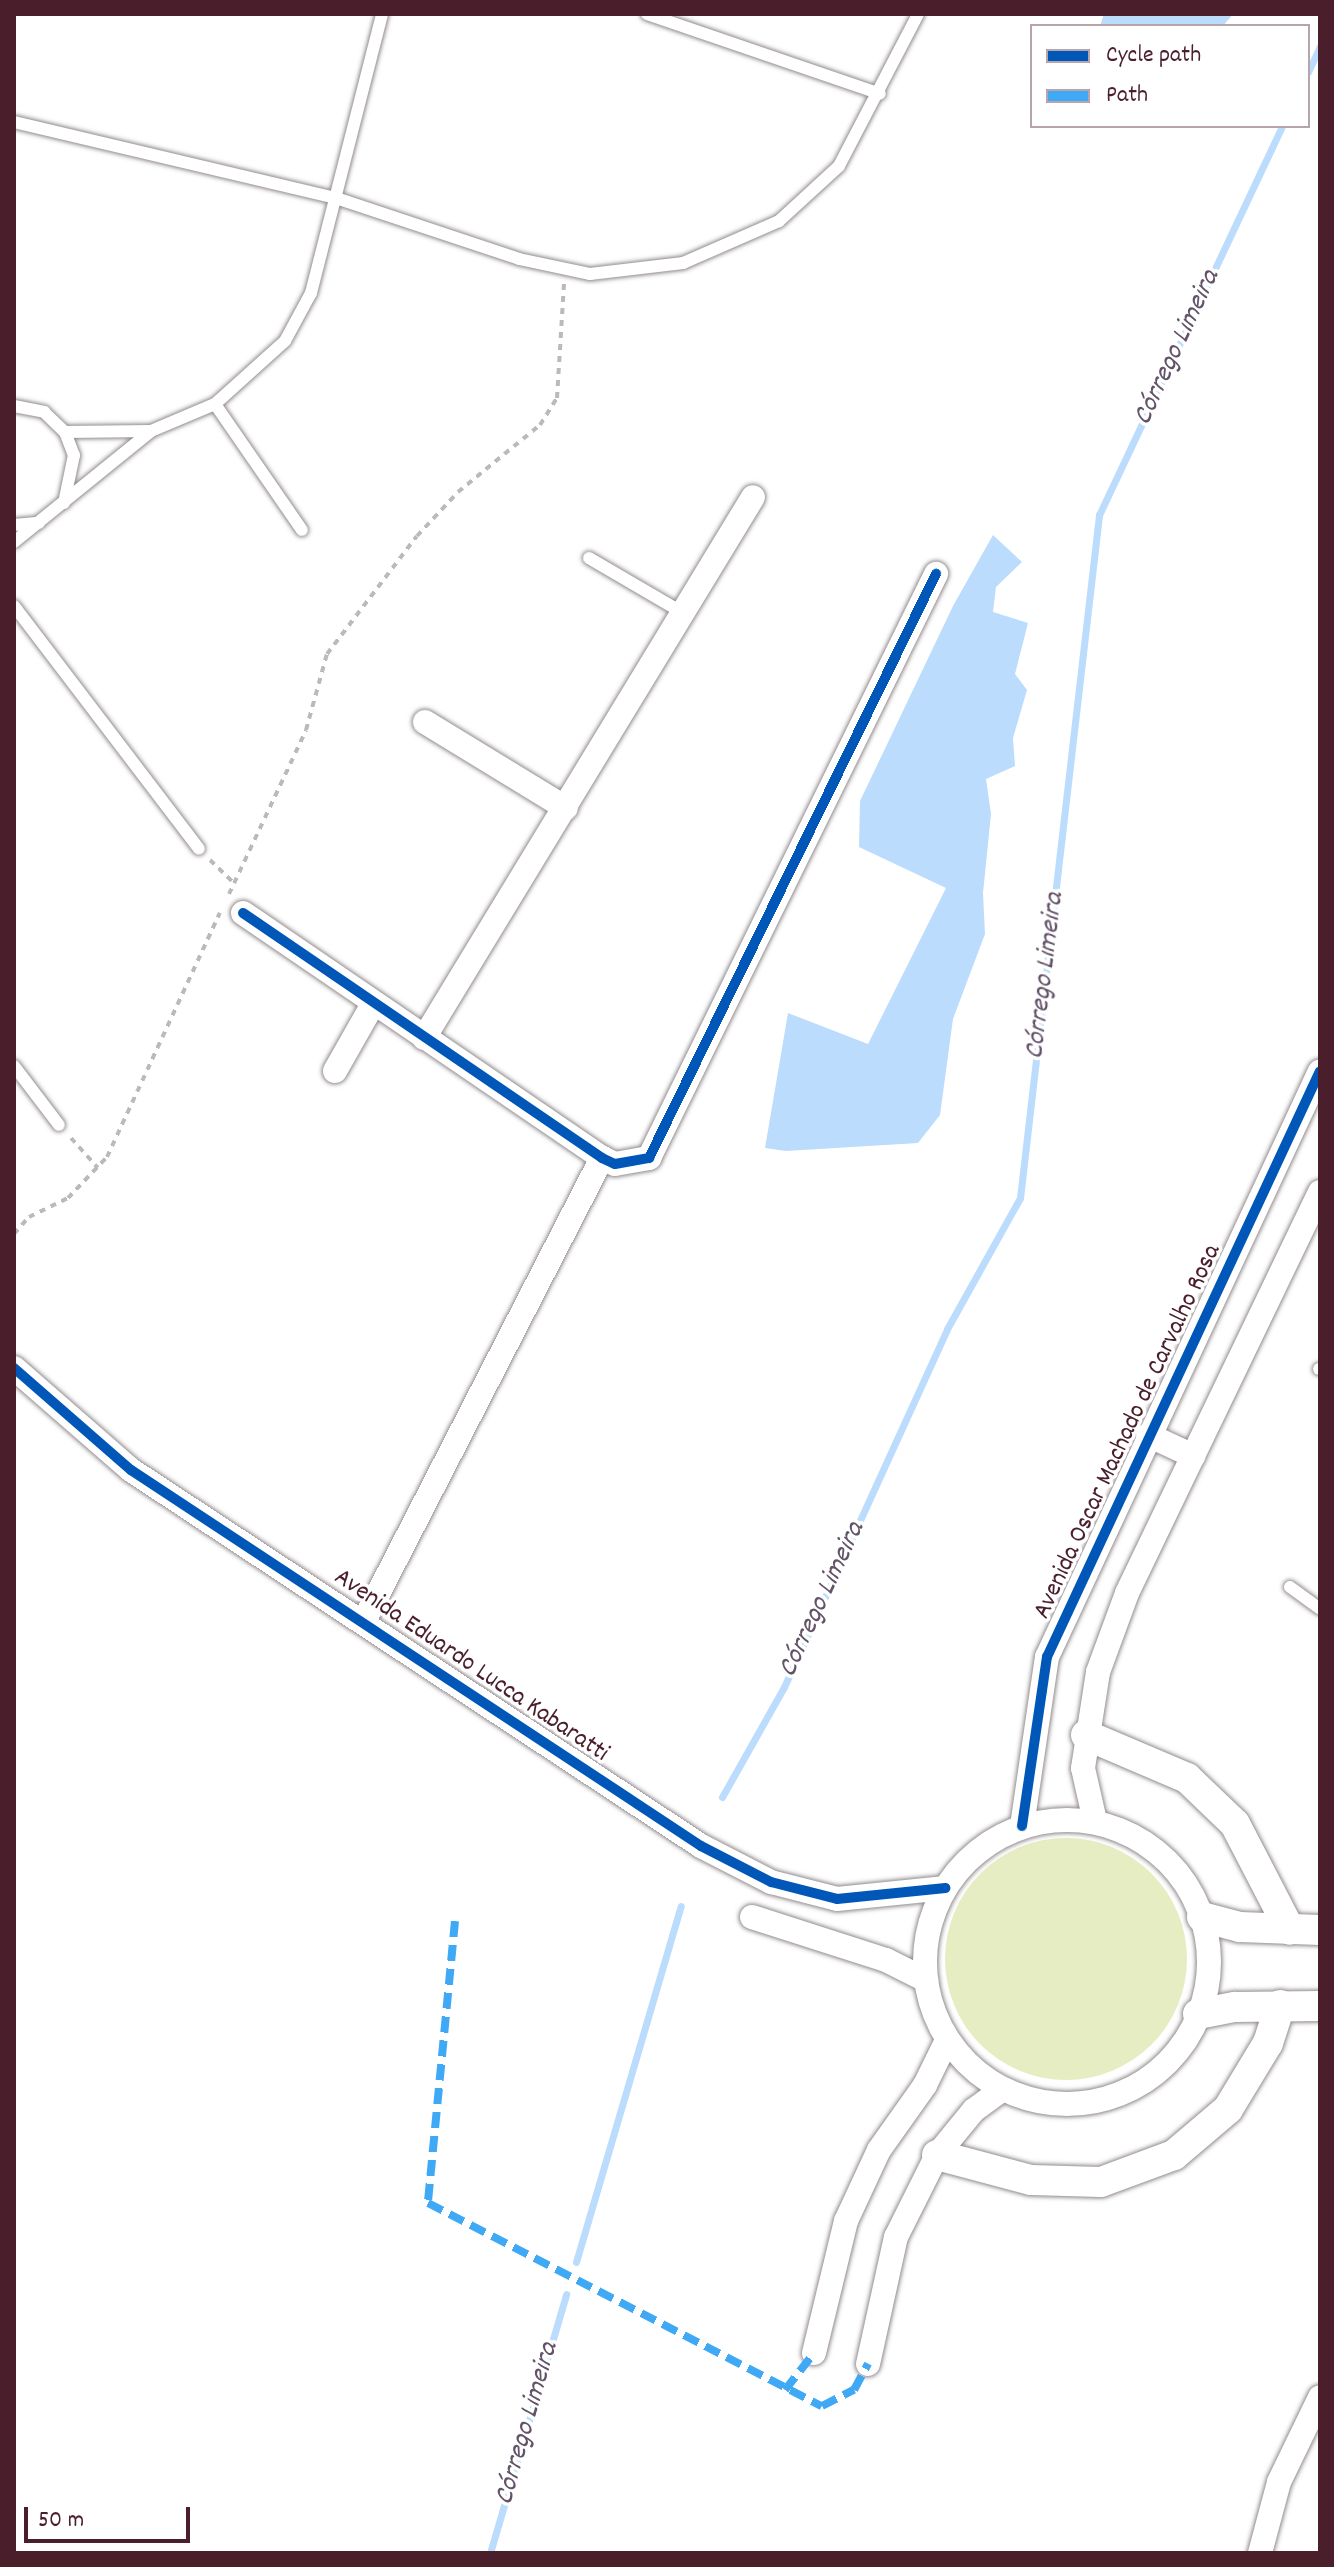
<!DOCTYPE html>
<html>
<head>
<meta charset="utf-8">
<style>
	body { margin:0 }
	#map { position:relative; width:1334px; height:2567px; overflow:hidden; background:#fff; font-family:Dekko,sans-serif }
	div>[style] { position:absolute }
	.green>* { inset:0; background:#e6edc2 }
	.round { border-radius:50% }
	.water>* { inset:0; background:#bbdcfc }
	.stream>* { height:7px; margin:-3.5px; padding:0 3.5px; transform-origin:3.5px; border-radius:3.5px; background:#bbdcfc }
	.path>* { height:4px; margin-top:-2px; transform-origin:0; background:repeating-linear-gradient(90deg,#bdb8b9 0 6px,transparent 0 12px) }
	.roads { filter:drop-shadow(0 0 2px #948c8e) drop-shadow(0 0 2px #948c8e) }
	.service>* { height:12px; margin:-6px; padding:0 6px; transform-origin:6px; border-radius:6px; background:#fff }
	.minor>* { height:24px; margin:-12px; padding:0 12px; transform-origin:12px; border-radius:12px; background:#fff }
	.minor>.ring { margin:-12px; padding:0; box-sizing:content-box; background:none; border:24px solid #fff; border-radius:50% }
	.tertiary>* { height:30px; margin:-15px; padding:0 15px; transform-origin:15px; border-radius:15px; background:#fff }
	.quiet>* { height:8px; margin-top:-4px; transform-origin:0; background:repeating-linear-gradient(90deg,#3fa9f5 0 16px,transparent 0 24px) }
	.cycleway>* { height:10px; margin:-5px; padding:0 5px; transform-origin:5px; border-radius:5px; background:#0057b8 }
	span { translate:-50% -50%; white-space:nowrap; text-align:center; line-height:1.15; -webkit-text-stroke:7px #fff; paint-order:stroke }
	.street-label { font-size:26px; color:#4a1f2b }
	.water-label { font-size:28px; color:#635369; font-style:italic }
	.frame { position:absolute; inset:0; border:16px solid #4a1f2b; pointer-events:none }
	.legend { position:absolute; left:1030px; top:24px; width:280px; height:104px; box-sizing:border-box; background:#fff; border:2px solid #b7a5aa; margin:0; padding:10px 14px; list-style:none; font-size:24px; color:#4a1f2b }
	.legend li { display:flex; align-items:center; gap:16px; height:40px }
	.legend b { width:40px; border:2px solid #b7a5aa }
	.scale { position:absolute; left:24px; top:2507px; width:166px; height:36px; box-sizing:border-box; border:4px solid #4a1f2b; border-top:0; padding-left:10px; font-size:24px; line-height:28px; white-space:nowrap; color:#4a1f2b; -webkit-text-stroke:6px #fff; paint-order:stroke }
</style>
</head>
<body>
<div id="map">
	<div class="green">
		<i class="round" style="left:945px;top:1838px;width:242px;height:242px"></i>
	</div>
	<div class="water">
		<i style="clip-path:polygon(1104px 14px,1233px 14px,1223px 26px,1100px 26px)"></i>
		<i style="clip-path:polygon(993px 535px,1022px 562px,996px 587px,993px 612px,1028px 623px,1015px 674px,1027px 690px,1013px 738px,1015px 766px,986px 779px,991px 814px,983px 893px,985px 934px,953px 1019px,940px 1115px,918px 1143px,786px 1151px,765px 1148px,788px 1013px,868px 1044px,946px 888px,859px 847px,860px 801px,953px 606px)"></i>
	</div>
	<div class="stream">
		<i style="left:1308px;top:72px;width:29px;rotate:-65deg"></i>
		<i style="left:722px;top:1797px;width:126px;rotate:-60.6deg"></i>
		<i style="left:784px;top:1687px;width:393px;rotate:-65.5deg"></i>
		<i style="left:947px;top:1329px;width:150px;rotate:-60.9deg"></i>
		<i style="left:1020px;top:1198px;width:688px;rotate:-83.4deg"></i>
		<i style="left:1099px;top:515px;width:430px;rotate:-64.8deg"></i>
		<i style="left:576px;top:2262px;width:371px;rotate:-73.6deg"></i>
		<i style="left:490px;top:2553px;width:270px;rotate:-73.6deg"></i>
	</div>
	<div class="path">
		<i style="left:210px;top:860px;width:33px;rotate:44deg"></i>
		<i style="left:229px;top:894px;width:181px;rotate:-64.8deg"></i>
		<i style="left:306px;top:730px;width:79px;rotate:-74.6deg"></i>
		<i style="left:327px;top:654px;width:148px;rotate:-52.7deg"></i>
		<i style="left:417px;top:536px;width:60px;rotate:-47deg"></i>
		<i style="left:458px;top:492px;width:106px;rotate:-39.3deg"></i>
		<i style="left:540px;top:425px;width:32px;rotate:-58deg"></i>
		<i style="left:557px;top:398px;width:115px;rotate:-86.5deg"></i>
		<i style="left:71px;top:1138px;width:40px;rotate:48deg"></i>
		<i style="left:14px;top:1234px;width:23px;rotate:-49deg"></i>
		<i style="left:29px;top:1217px;width:43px;rotate:-26deg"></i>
		<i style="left:68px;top:1198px;width:57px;rotate:-46.4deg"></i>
		<i style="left:107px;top:1157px;width:269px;rotate:-65.2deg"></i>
	</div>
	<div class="roads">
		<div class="service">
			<i style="left:647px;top:14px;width:246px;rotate:18.9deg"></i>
			<i style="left:14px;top:122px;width:331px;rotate:13.3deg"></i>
			<i style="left:336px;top:198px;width:193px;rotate:18.4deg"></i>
			<i style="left:519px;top:259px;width:73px;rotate:11.9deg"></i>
			<i style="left:590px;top:274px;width:94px;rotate:-6.7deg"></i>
			<i style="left:683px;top:263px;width:105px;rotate:-23.6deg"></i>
			<i style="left:779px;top:221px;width:81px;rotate:-42.5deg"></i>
			<i style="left:839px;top:166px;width:171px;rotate:-62.5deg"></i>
			<i style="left:215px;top:404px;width:153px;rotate:55.4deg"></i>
			<i style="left:14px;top:406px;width:31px;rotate:11deg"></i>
			<i style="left:44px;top:412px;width:29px;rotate:44deg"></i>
			<i style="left:65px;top:432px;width:25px;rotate:69deg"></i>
			<i style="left:74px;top:455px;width:49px;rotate:101.8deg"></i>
			<i style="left:65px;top:432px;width:86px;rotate:-0.7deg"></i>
			<i style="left:14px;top:525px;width:25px;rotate:-5deg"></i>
			<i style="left:14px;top:542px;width:176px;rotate:-39deg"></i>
			<i style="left:151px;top:431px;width:69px;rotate:-22.9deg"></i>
			<i style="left:215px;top:404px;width:94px;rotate:-42deg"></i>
			<i style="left:285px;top:341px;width:55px;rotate:-61.6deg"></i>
			<i style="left:311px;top:293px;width:288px;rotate:-75.7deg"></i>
			<i style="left:589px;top:558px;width:111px;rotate:30.3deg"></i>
			<i style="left:14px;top:606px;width:305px;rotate:52.7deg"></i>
			<i style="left:14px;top:1066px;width:74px;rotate:52.7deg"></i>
			<i style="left:1319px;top:1369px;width:1px"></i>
			<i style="left:1290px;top:1587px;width:37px;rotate:36deg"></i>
		</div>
		<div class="minor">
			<i style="left:425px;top:722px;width:165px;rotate:31.4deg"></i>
			<i style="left:243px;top:913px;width:435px;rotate:34.3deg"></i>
			<i style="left:602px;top:1158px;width:14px;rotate:25deg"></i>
			<i style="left:615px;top:1164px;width:35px;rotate:-10deg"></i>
			<i style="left:649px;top:1158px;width:651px;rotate:-63.83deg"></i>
			<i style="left:424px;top:1038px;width:633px;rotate:-58.69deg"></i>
			<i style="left:335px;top:1071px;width:77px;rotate:-60.4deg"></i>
			<i style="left:14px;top:1368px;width:155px;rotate:41.1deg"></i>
			<i style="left:131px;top:1470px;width:683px;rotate:33.41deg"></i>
			<i style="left:701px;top:1846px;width:79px;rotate:27.2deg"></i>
			<i style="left:771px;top:1882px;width:68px;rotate:14.4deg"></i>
			<i style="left:837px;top:1899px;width:109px;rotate:-5.8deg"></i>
			<i style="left:1148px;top:1435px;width:50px;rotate:25deg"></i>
			<i style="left:364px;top:1621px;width:521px;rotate:-62.8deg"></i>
			<i class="ring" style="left:925px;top:1820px;width:260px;height:260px"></i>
			<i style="left:1095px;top:1821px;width:54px;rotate:-102.8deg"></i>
			<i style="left:1083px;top:1768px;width:97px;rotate:-81.1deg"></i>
			<i style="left:1098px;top:1672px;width:84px;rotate:-69.8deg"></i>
			<i style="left:1127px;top:1593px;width:445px;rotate:-64.3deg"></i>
			<i style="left:1022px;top:1826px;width:171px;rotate:-81.6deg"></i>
			<i style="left:1047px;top:1657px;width:646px;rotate:-65.02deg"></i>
			<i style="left:752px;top:1917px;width:141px;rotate:17.8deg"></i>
			<i style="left:886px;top:1960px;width:45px;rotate:26.6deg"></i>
			<i style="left:814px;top:2353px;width:136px;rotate:-76.4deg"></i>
			<i style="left:846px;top:2221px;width:78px;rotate:-65.1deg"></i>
			<i style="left:879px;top:2150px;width:80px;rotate:-54.7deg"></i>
			<i style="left:925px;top:2085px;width:50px;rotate:-63.9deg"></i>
			<i style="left:868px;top:2364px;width:130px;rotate:-77.6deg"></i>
			<i style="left:896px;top:2237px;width:92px;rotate:-63.4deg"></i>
			<i style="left:937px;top:2155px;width:58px;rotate:-50.6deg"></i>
			<i style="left:974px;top:2110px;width:34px;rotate:-36deg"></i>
			<i style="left:1260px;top:2553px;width:73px;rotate:-75deg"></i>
			<i style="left:1279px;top:2482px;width:94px;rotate:-64.2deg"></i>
		</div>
		<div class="tertiary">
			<i style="left:1086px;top:1735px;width:110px;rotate:23.1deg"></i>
			<i style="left:1187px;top:1778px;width:66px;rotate:43.8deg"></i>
			<i style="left:1235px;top:1824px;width:119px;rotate:62.6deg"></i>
			<i style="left:1202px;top:1917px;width:39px;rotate:15deg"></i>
			<i style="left:1240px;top:1927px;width:80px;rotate:2.1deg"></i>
			<i style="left:1198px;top:2014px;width:38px;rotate:-11deg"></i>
			<i style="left:1235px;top:2007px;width:85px;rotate:-0.7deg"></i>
			<i style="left:937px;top:2155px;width:97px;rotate:14.9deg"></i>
			<i style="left:1031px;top:2180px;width:70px;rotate:1.6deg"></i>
			<i style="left:1101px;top:2182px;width:78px;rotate:-20.3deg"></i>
			<i style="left:1174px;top:2155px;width:71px;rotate:-40.4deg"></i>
			<i style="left:1228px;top:2109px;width:77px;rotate:-58.8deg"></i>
			<i style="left:1268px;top:2043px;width:40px;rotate:-72deg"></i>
		</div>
	</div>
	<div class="quiet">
		<i style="left:455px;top:1921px;width:283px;rotate:95.5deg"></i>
		<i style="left:428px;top:2203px;width:443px;rotate:27.3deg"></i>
		<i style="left:822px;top:2406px;width:36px;rotate:-27deg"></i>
		<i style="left:854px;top:2390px;width:30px;rotate:-62deg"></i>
		<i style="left:785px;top:2390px;width:47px;rotate:-51.9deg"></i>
	</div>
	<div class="cycleway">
		<i style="left:243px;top:913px;width:435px;rotate:34.3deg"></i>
		<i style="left:602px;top:1158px;width:14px;rotate:25deg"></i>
		<i style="left:615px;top:1164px;width:35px;rotate:-10deg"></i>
		<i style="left:649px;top:1158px;width:651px;rotate:-63.83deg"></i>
		<i style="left:14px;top:1368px;width:155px;rotate:41.1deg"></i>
		<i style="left:131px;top:1470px;width:683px;rotate:33.41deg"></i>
		<i style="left:701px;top:1846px;width:79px;rotate:27.2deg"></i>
		<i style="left:771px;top:1882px;width:68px;rotate:14.4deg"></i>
		<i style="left:837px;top:1899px;width:109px;rotate:-5.8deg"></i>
		<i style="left:1022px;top:1826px;width:171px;rotate:-81.6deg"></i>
		<i style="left:1047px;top:1657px;width:646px;rotate:-65.02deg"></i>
	</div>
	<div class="street-label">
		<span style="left:1128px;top:1432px;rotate:-65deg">Avenida Oscar Machado de Carvalho Rosa</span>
		<span style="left:471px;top:1666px;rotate:34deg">Avenida Eduardo Lucca Kabaratti</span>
	</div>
	<div class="water-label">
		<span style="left:1178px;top:348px;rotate:-65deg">Córrego Limeira</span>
		<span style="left:1046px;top:976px;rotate:-83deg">Córrego Limeira</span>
		<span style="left:823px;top:1600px;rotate:-65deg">Córrego Limeira</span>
		<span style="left:528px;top:2424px;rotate:-74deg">Córrego Limeira</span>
	</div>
	<div class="frame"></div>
	<ul class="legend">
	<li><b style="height:10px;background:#0057b8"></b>Cycle path</li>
	<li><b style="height:10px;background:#3fa9f5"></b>Path</li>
	</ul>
	<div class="scale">50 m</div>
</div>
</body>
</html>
